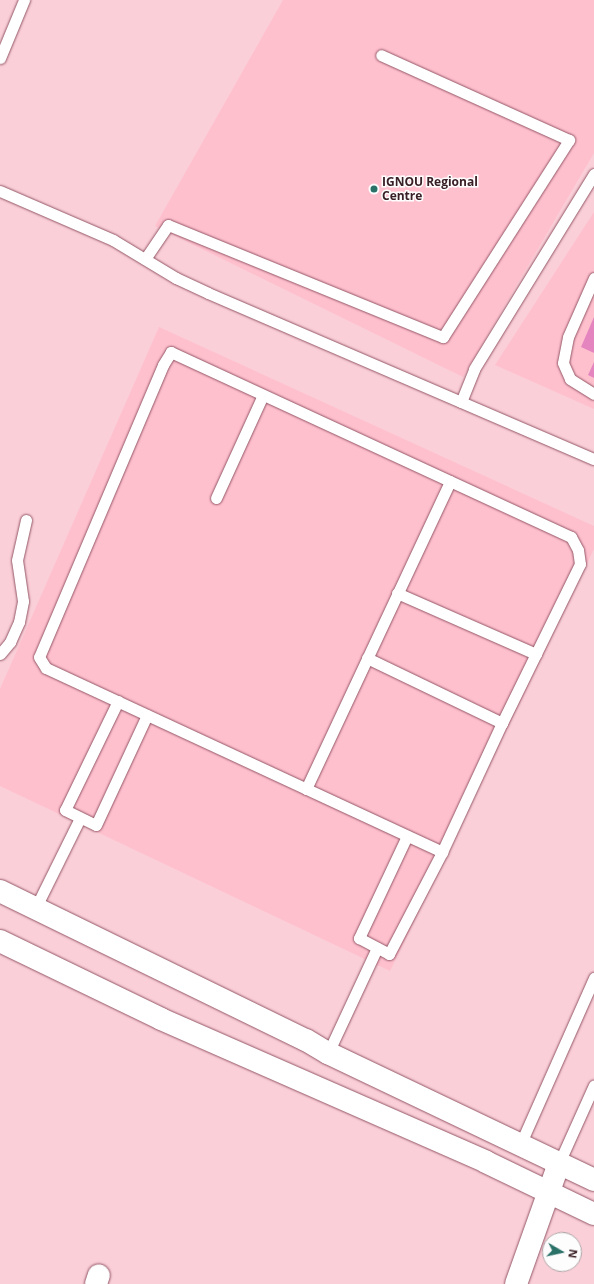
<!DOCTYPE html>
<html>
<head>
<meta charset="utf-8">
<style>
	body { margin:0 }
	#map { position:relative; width:594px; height:1284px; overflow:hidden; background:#facfd8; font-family:"Open Sans",sans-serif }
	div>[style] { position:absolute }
	.built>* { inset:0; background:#ffc0ce }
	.building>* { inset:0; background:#e585bf }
	.roads { filter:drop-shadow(0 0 1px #935666) drop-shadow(0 0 1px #935666) }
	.lane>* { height:11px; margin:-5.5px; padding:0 5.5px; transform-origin:5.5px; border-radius:5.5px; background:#fff }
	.street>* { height:22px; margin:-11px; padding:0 11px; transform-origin:11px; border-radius:11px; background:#fff }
	.primary>* { height:22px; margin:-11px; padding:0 11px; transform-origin:11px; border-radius:11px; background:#fff }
	.dots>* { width:11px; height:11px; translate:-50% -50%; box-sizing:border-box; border:2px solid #fdfdfd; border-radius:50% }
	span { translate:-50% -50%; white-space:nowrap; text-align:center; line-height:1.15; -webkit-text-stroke:3px #fdfdfd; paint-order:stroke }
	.poi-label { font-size:12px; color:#392026; font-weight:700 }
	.left { translate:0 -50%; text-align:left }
	.north { position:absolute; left:542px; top:1232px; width:40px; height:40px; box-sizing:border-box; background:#fdfdfd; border:1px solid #afa5a7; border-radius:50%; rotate:99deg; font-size:11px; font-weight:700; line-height:16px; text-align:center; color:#392026 }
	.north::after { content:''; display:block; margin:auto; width:14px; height:18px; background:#2a7168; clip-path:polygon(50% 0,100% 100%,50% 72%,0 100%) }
</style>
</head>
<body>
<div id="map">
	<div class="built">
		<i style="clip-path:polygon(283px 0,594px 0,594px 153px,463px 377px,155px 226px)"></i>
		<i style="clip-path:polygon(594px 212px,594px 409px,495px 365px)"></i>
		<i style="clip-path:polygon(159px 327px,594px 526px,594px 549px,390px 971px,0 786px,0 689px)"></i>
	</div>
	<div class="building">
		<i style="clip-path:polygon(594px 317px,594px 353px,581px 347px)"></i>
		<i style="clip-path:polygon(594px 362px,594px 378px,588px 375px)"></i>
	</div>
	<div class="roads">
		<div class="lane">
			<i style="left:0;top:58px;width:63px;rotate:-67.5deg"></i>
			<i style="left:0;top:191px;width:123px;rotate:23.4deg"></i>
			<i style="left:113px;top:240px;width:74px;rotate:31.1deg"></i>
			<i style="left:176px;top:278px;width:35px;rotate:25deg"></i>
			<i style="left:208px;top:293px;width:420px;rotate:23.3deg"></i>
			<i style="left:145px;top:259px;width:41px;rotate:-55.9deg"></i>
			<i style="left:168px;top:225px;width:297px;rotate:22.2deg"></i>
			<i style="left:443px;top:337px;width:234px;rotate:-57.4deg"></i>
			<i style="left:569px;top:140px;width:206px;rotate:-155.7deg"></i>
			<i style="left:594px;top:278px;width:64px;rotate:113.8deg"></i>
			<i style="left:568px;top:337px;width:26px;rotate:101deg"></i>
			<i style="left:563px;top:363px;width:17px;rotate:66deg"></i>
			<i style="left:570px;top:379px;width:28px;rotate:32deg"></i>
			<i style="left:461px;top:402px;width:35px;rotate:-68deg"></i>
			<i style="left:474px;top:369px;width:229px;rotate:-58.4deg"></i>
			<i style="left:216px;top:498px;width:113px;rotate:-65.5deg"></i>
			<i style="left:397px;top:593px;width:152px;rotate:23.7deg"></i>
			<i style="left:0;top:654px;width:16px;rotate:-50deg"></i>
			<i style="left:10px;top:642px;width:22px;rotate:-66deg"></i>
			<i style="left:19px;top:622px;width:21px;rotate:-79deg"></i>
			<i style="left:23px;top:601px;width:41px;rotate:-98.3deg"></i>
			<i style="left:17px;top:560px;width:41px;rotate:-77.3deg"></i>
			<i style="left:367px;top:658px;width:150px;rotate:25.7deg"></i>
			<i style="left:118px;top:701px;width:121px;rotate:115.9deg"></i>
			<i style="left:65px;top:810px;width:34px;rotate:26deg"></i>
			<i style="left:96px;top:825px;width:121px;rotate:-65.1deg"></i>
			<i style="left:306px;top:789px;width:340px;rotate:-64.9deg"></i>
			<i style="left:407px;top:836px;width:113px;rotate:115.2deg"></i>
			<i style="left:359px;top:938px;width:34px;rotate:28deg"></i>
			<i style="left:389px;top:954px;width:115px;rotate:-62.5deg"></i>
			<i style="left:442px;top:852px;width:142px;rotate:-65.1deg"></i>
			<i style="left:502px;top:723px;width:177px;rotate:-63.9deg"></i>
			<i style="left:580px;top:564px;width:14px;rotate:-98deg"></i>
			<i style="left:578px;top:550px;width:15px;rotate:-118deg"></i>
			<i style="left:571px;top:537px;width:441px;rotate:-155.2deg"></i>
			<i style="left:171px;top:352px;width:15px;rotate:122deg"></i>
			<i style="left:163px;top:365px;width:317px;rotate:113deg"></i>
			<i style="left:39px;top:657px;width:13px;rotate:58deg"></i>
			<i style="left:46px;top:668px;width:437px;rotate:24.9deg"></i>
			<i style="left:36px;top:907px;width:99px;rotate:-63.7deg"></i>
			<i style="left:328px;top:1053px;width:116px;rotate:-65deg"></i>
			<i style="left:520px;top:1145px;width:183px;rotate:-66.1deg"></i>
			<i style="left:559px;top:1163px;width:85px;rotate:-65.8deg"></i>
		</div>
		<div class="street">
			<i style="left:96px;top:1284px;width:9px;rotate:-72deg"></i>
			<i style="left:516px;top:1284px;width:128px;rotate:-70.4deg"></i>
		</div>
		<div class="primary">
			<i style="left:0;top:891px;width:340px;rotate:26deg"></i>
			<i style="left:306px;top:1040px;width:26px;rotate:31deg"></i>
			<i style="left:328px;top:1053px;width:295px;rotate:25.5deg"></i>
			<i style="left:0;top:941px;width:179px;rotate:25.8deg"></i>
			<i style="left:161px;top:1019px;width:355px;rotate:23.7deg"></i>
			<i style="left:486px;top:1162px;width:120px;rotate:25.7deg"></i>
		</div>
	</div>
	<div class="dots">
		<i style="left:374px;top:189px;background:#2a7168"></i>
	</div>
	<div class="poi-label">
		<span class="left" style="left:382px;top:189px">IGNOU Regional<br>Centre</span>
	</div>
	<div class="north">N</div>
</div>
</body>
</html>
